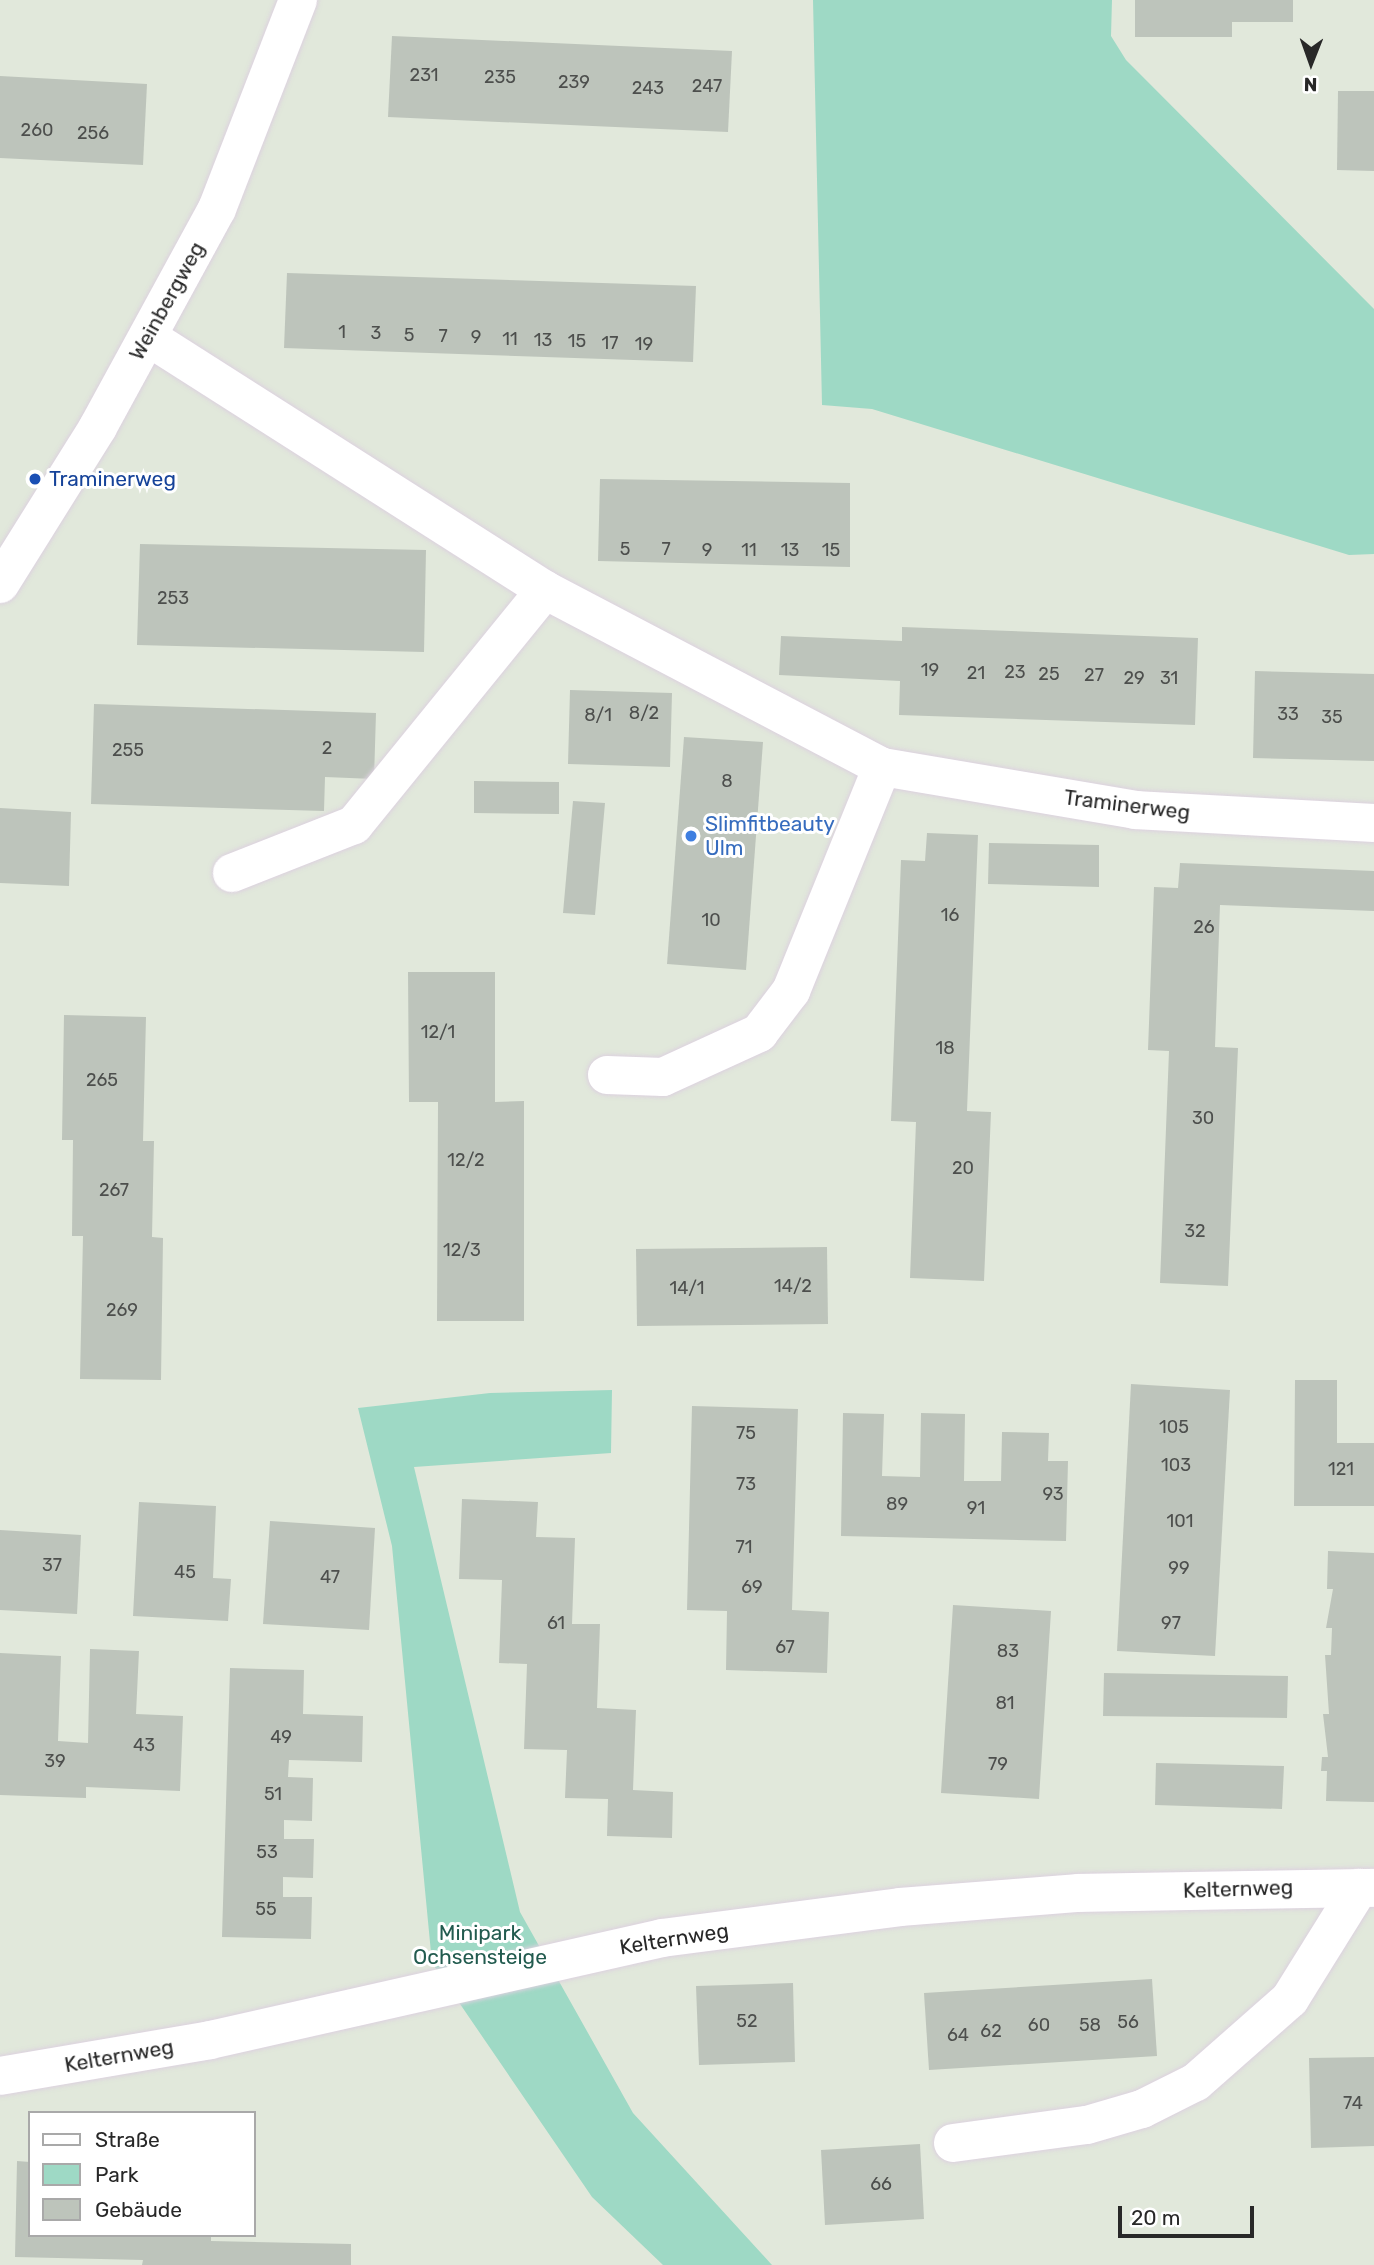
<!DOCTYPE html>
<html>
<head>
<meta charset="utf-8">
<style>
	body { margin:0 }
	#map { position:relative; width:1374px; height:2265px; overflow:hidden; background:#e1e8db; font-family:Rubik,sans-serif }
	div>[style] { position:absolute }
	.green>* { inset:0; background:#9ed9c5 }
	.building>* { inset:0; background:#bdc4bb }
	.roads { filter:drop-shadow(0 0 2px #dcd1df) drop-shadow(0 0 2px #dcd1df) }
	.minor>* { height:38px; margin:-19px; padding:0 19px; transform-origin:19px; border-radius:19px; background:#fff }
	.dots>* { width:19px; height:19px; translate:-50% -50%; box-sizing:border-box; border:4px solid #fff; border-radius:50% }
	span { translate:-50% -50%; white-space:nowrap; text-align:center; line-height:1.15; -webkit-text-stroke:6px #fff; paint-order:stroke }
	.number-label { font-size:18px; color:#4d4f4d }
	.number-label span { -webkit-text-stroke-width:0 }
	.street-label { font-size:21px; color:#282828 }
	.transit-label { font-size:21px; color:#164399 }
	.left { translate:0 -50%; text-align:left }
	.shop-label { font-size:21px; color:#366cbe }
	.park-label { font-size:21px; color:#225b4f }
	.legend { position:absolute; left:28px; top:2111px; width:228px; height:126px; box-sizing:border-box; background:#fff; border:2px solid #a9a9a9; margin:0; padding:9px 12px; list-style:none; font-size:21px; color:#282828 }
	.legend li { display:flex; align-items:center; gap:14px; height:35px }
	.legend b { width:35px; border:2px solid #a9a9a9 }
	.north { position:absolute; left:1276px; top:28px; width:70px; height:70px; -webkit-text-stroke:5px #fff; paint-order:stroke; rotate:181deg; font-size:19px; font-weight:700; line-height:28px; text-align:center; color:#282828 }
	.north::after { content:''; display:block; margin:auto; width:24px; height:32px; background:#282828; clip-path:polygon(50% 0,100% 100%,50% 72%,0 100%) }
	.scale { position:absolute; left:1118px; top:2206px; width:136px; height:32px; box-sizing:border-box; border:4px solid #282828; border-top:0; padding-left:9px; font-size:21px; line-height:24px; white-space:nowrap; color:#282828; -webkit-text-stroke:5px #fff; paint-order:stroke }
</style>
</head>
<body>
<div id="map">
	<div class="green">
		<i style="clip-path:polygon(813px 0,1112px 0,1111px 36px,1126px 60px,1374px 309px,1374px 554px,1349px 555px,872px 409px,822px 405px)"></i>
		<i style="clip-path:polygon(612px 1390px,611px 1453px,414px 1467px,520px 1912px,633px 2113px,772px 2265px,663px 2265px,592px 2197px,432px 1963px,392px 1546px,358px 1408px,490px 1393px)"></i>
	</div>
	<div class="building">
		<i style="clip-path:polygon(1135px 0,1293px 0,1293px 22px,1232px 22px,1232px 37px,1135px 37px)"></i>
		<i style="clip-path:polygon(392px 36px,732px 51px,728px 132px,388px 117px)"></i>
		<i style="clip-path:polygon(0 76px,147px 84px,143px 165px,0 158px)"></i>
		<i style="clip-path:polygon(1338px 91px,1374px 91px,1374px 171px,1337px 170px)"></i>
		<i style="clip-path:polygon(287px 273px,696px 286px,693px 362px,284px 348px)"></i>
		<i style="clip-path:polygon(600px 479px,850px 483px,850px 567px,598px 561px)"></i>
		<i style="clip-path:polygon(140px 544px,426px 550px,424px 652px,137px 645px)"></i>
		<i style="clip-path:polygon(902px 627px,1198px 638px,1195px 725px,899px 715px,900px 681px,779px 675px,781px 636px,902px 641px)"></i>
		<i style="clip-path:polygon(1255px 671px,1374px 674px,1374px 761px,1253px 758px)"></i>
		<i style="clip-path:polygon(570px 690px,672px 693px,670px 767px,568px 764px)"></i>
		<i style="clip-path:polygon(94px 704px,376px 713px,374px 779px,325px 777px,324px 811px,91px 804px)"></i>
		<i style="clip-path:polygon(684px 737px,763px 742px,746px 970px,667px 964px)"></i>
		<i style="clip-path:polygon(474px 781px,559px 782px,559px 814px,474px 813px)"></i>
		<i style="clip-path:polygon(573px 801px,605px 803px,595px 915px,563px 913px)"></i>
		<i style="clip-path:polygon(0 808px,71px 812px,69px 886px,0 883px)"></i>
		<i style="clip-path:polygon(927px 833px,978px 835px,967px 1111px,991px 1112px,984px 1281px,910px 1278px,916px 1122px,891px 1121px,901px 860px,925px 861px)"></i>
		<i style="clip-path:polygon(989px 843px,1099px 845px,1099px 887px,988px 884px)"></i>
		<i style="clip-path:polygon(1180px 863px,1374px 871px,1374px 911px,1220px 905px,1215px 1047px,1238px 1048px,1228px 1286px,1160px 1283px,1169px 1051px,1148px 1050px,1154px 887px,1178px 888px)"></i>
		<i style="clip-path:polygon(408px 972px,495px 972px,495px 1102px,524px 1101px,524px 1321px,437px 1321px,438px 1102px,409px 1102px)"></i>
		<i style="clip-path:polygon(64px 1015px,146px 1017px,143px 1141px,154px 1141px,152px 1237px,163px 1238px,161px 1380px,80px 1379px,83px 1236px,72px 1236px,73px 1140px,62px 1140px)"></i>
		<i style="clip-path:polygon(827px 1247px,828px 1324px,637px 1326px,636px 1249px)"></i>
		<i style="clip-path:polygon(1295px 1380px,1337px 1380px,1337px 1443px,1374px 1443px,1374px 1506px,1294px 1506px)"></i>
		<i style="clip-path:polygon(1131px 1384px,1230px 1390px,1215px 1656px,1117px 1651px)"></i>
		<i style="clip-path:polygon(692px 1406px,798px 1409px,792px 1610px,829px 1612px,827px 1673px,726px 1670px,727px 1611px,687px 1610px)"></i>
		<i style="clip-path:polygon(843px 1413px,884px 1414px,882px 1476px,920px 1477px,921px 1413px,965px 1414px,964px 1481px,1001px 1481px,1002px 1432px,1049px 1433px,1048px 1461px,1068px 1461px,1066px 1541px,841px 1536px)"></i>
		<i style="clip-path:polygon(462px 1499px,538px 1502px,536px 1537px,575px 1538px,572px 1624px,600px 1624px,597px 1708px,636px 1710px,633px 1790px,673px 1792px,672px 1838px,607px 1836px,608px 1799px,565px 1798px,567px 1750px,524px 1749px,527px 1664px,499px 1663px,502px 1580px,459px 1579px)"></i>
		<i style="clip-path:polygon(139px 1502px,216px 1506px,213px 1578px,231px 1579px,228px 1621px,133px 1616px)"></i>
		<i style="clip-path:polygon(270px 1521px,375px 1528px,369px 1630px,263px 1624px)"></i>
		<i style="clip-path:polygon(0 1530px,81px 1535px,77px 1614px,0 1610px)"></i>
		<i style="clip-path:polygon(1328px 1551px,1374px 1553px,1374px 1802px,1326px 1801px,1327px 1771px,1321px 1771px,1322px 1757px,1328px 1757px,1323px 1714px,1329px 1714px,1325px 1655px,1331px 1655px,1332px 1628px,1326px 1628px,1333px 1589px,1327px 1589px)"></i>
		<i style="clip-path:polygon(953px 1605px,1051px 1611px,1039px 1799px,941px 1793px)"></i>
		<i style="clip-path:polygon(90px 1649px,139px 1651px,136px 1714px,183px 1716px,180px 1791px,86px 1787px,86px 1798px,0 1795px,0 1653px,61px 1656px,58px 1741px,88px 1743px)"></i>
		<i style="clip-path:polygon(230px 1668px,304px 1670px,303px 1714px,363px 1716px,362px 1762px,289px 1760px,288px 1777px,313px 1778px,312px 1821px,284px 1820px,284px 1839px,314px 1839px,313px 1878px,283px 1877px,283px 1897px,312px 1897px,311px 1939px,222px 1937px)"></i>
		<i style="clip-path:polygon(1104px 1673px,1288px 1676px,1287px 1718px,1103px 1716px)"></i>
		<i style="clip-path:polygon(1156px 1763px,1284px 1766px,1282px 1809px,1155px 1805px)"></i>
		<i style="clip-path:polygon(1152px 1979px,1157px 2056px,929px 2070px,924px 1993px)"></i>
		<i style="clip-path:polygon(793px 1983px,795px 2062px,699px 2065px,696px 1986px)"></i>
		<i style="clip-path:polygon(1374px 2057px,1374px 2146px,1311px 2148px,1309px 2058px)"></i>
		<i style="clip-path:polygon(920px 2144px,924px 2219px,825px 2225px,821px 2150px)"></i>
		<i style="clip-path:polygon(17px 2161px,30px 2162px,30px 2235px,211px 2235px,211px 2241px,351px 2244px,351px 2265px,142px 2265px,143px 2260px,15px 2257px)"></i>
	</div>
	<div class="roads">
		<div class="minor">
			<i style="left:148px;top:337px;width:471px;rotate:32.5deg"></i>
			<i style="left:545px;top:590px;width:381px;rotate:27.7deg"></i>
			<i style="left:882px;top:767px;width:257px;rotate:9.6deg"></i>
			<i style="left:1135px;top:810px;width:239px;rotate:3.1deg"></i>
			<i style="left:0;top:584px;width:185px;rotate:-58deg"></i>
			<i style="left:98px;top:427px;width:248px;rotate:-61.4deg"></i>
			<i style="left:217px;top:209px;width:224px;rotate:-68.8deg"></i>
			<i style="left:232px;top:873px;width:131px;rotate:-21.5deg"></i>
			<i style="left:354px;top:825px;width:303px;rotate:-50.9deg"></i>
			<i style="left:607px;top:1075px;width:56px;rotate:2deg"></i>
			<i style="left:663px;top:1077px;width:106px;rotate:-24.6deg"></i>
			<i style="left:759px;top:1033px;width:53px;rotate:-52.7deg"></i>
			<i style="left:791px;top:991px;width:242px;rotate:-67.9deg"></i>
			<i style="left:0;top:2076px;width:213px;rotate:-9.7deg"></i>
			<i style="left:210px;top:2040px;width:463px;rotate:-12.7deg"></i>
			<i style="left:662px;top:1938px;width:240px;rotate:-7.4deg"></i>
			<i style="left:900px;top:1907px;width:180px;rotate:-4.5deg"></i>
			<i style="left:1079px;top:1893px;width:295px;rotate:-1deg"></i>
			<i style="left:953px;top:2143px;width:135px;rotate:-7.7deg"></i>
			<i style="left:1087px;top:2125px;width:57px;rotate:-16.2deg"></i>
			<i style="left:1142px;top:2109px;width:60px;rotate:-26.6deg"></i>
			<i style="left:1196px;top:2082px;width:125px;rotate:-41.4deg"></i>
			<i style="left:1290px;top:1999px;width:131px;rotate:-58.1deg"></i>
		</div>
	</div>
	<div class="dots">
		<i style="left:35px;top:479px;background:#1a4fb4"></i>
		<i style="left:691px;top:836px;background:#3f7fe0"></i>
	</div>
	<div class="number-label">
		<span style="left:424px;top:75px">231</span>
		<span style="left:500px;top:77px">235</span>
		<span style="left:574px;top:82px">239</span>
		<span style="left:707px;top:86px">247</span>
		<span style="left:648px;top:88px">243</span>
		<span style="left:37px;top:130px">260</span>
		<span style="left:93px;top:133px">256</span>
		<span style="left:342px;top:332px">1</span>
		<span style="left:376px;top:333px">3</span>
		<span style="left:409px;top:335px">5</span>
		<span style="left:443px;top:336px">7</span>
		<span style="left:476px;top:337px">9</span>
		<span style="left:510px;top:339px">11</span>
		<span style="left:543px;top:340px">13</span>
		<span style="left:577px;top:341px">15</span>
		<span style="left:610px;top:343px">17</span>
		<span style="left:644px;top:344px">19</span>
		<span style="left:625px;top:549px">5</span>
		<span style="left:666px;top:549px">7</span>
		<span style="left:707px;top:550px">9</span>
		<span style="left:749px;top:550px">11</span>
		<span style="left:790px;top:550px">13</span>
		<span style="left:831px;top:550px">15</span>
		<span style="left:173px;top:598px">253</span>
		<span style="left:930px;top:670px">19</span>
		<span style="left:1015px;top:672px">23</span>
		<span style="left:976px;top:673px">21</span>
		<span style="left:1049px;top:674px">25</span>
		<span style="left:1094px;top:675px">27</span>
		<span style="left:1134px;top:678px">29</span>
		<span style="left:1169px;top:678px">31</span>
		<span style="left:644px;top:713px">8/2</span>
		<span style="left:1288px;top:714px">33</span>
		<span style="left:598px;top:715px">8/1</span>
		<span style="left:1332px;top:717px">35</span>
		<span style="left:327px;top:748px">2</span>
		<span style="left:128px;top:750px">255</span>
		<span style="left:727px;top:781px">8</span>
		<span style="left:950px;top:915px">16</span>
		<span style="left:711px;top:920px">10</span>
		<span style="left:1204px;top:927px">26</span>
		<span style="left:438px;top:1032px">12/1</span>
		<span style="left:945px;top:1048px">18</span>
		<span style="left:102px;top:1080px">265</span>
		<span style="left:1203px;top:1118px">30</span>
		<span style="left:466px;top:1160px">12/2</span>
		<span style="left:963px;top:1168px">20</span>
		<span style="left:114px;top:1190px">267</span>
		<span style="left:1195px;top:1231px">32</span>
		<span style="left:462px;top:1250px">12/3</span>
		<span style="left:793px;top:1286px">14/2</span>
		<span style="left:687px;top:1288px">14/1</span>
		<span style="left:122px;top:1310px">269</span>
		<span style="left:1174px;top:1427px">105</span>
		<span style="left:746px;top:1433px">75</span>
		<span style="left:1176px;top:1465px">103</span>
		<span style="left:1341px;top:1469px">121</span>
		<span style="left:746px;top:1484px">73</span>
		<span style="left:1053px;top:1494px">93</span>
		<span style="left:897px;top:1504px">89</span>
		<span style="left:976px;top:1508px">91</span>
		<span style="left:1180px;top:1521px">101</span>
		<span style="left:744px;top:1547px">71</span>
		<span style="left:52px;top:1565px">37</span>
		<span style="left:1179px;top:1568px">99</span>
		<span style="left:185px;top:1572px">45</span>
		<span style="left:330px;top:1577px">47</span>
		<span style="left:752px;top:1587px">69</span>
		<span style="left:556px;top:1623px">61</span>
		<span style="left:1171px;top:1623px">97</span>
		<span style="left:785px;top:1647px">67</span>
		<span style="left:1008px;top:1651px">83</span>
		<span style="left:1005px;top:1703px">81</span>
		<span style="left:281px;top:1737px">49</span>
		<span style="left:144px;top:1745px">43</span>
		<span style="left:55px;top:1761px">39</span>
		<span style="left:998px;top:1764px">79</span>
		<span style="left:273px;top:1794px">51</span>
		<span style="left:267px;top:1852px">53</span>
		<span style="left:266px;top:1909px">55</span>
		<span style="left:747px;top:2021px">52</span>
		<span style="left:1128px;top:2022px">56</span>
		<span style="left:1039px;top:2025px">60</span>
		<span style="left:1090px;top:2025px">58</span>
		<span style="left:991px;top:2031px">62</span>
		<span style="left:958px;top:2035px">64</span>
		<span style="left:1353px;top:2103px">74</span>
		<span style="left:881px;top:2184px">66</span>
	</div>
	<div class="street-label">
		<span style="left:167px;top:301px;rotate:-61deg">Weinbergweg</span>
		<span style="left:1127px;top:805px;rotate:7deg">Traminerweg</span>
		<span style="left:1238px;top:1889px;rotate:-2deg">Kelternweg</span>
		<span style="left:674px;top:1939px;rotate:-9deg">Kelternweg</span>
		<span style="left:119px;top:2056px;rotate:-10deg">Kelternweg</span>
	</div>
	<div class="transit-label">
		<span class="left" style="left:49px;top:479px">Traminerweg</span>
	</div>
	<div class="shop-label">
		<span class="left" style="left:705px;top:836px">Slimfitbeauty<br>Ulm</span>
	</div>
	<div class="park-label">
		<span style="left:480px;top:1945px">Minipark<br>Ochsensteige</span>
	</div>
	<ul class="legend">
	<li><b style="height:9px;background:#fff"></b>Straße</li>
	<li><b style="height:19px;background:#9ed9c5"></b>Park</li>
	<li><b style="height:19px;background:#bdc4bb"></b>Gebäude</li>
	</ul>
	<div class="north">N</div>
	<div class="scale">20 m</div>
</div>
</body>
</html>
